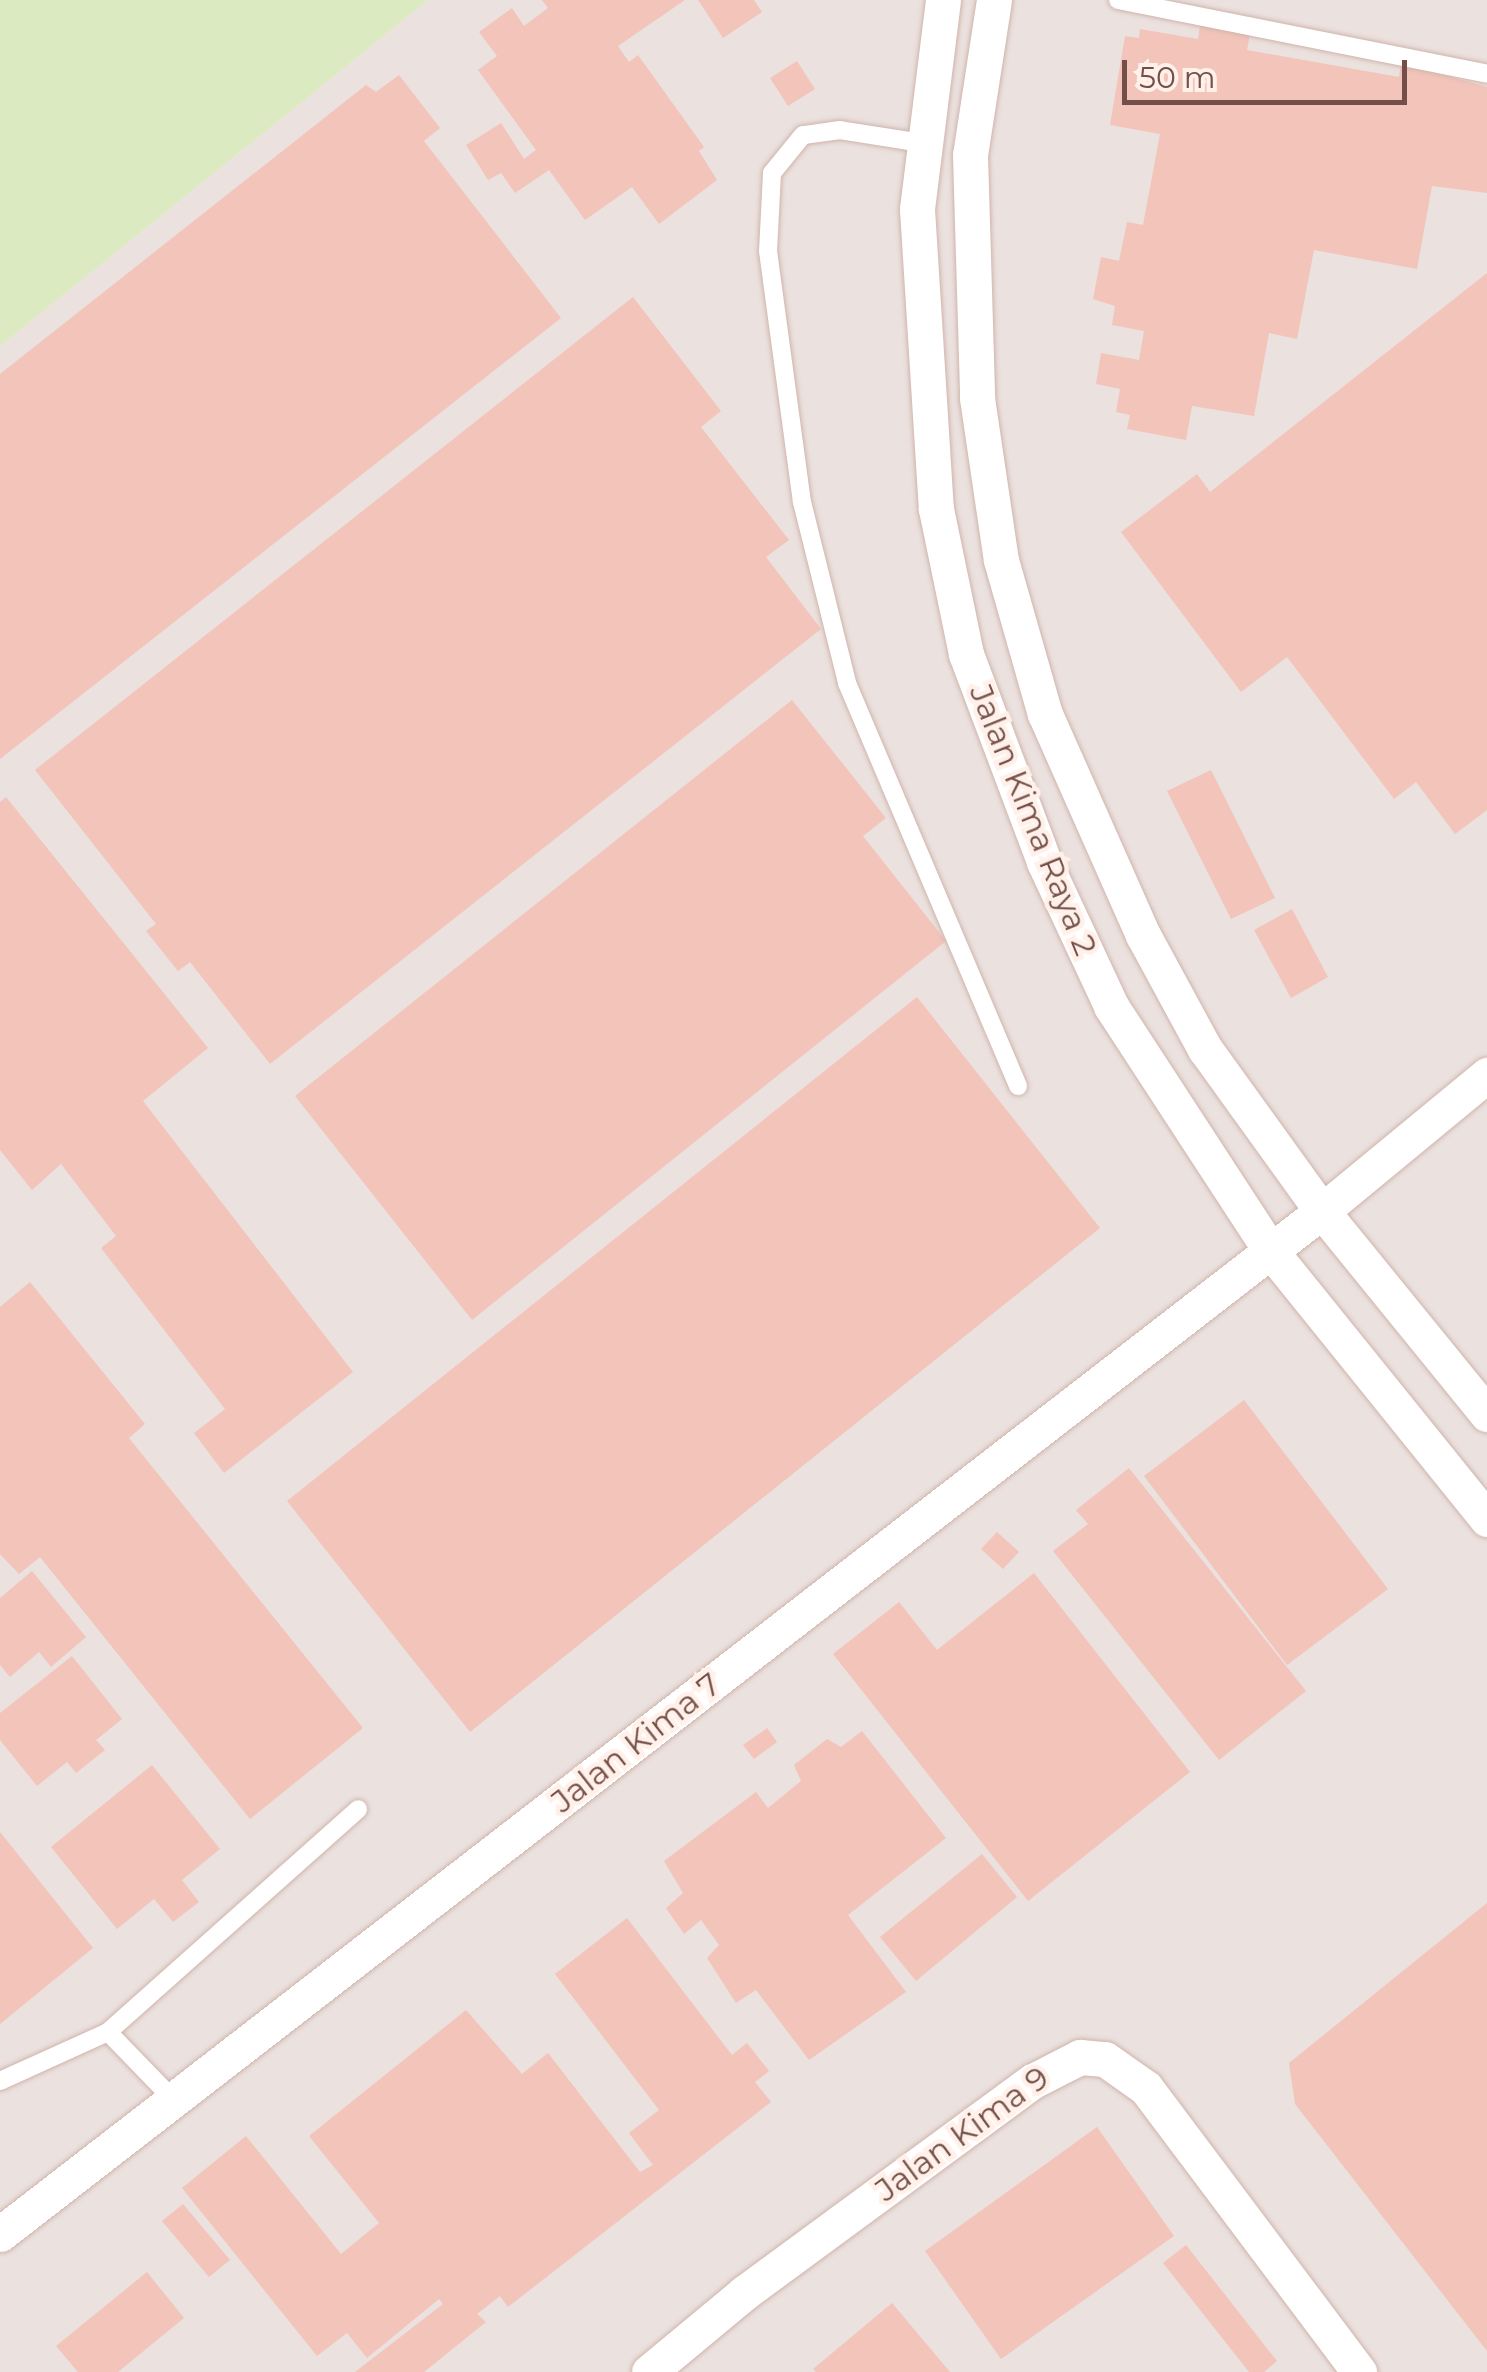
<!DOCTYPE html>
<html>
<head>
<meta charset="utf-8">
<style>
	body { margin:0 }
	#map { position:relative; width:1487px; height:2372px; overflow:hidden; background:#fcede3; font-family:Montserrat,sans-serif }
	div>[style] { position:absolute }
	.industrial>* { inset:0; background:#ebe1de }
	.green>* { inset:0; background:#dbeac1 }
	.building>* { inset:0; background:#f2c4ba }
	.roads { filter:drop-shadow(0 0 2px #d0b4ac) drop-shadow(0 0 2px #d0b4ac) }
	.service>* { height:18px; margin:-9px; padding:0 9px; transform-origin:9px; border-radius:9px; background:#fff }
	.minor>* { height:35px; margin:-17.5px; padding:0 17.5px; transform-origin:17.5px; border-radius:17.5px; background:#fff }
	span { translate:-50% -50%; white-space:nowrap; text-align:center; line-height:1.15; -webkit-text-stroke:9px #fff1e9; paint-order:stroke }
	.street-label { font-size:32px; color:#744f49 }
	.scale { position:absolute; left:1122px; top:60px; width:285px; height:45px; box-sizing:border-box; border:5px solid #744f49; border-top:0; padding-left:12px; font-size:30px; line-height:35px; white-space:nowrap; color:#744f49; -webkit-text-stroke:8px #fff1e9; paint-order:stroke }
</style>
</head>
<body>
<div id="map">
	<div class="industrial">
		<i style="clip-path:polygon(428px 0,1487px 0,1487px 2372px,0 2372px,0 346px)"></i>
	</div>
	<div class="green">
		<i style="clip-path:polygon(0 0,428px 0,0 346px)"></i>
	</div>
	<div class="building">
		<i style="clip-path:polygon(542px 0,685px 0,618px 46px,629px 62px,638px 55px,704px 147px,699px 151px,717px 180px,659px 224px,632px 187px,585px 220px,549px 170px,515px 193px,501px 173px,488px 180px,466px 145px,501px 123px,524px 159px,536px 150px,478px 70px,497px 56px,479px 32px,512px 8px,524px 26px,548px 8px)"></i>
		<i style="clip-path:polygon(698px 0,754px 0,762px 12px,723px 38px)"></i>
		<i style="clip-path:polygon(1200px 25px,1250px 34px,1247px 50px,1399px 77px,1401px 63px,1487px 87px,1487px 193px,1432px 186px,1417px 269px,1314px 250px,1297px 339px,1269px 333px,1254px 416px,1192px 406px,1186px 440px,1127px 429px,1130px 415px,1116px 412px,1120px 389px,1096px 384px,1101px 353px,1139px 360px,1144px 331px,1112px 325px,1115px 306px,1093px 299px,1101px 257px,1119px 261px,1127px 222px,1143px 225px,1160px 134px,1110px 125px,1125px 36px,1139px 38px,1140px 29px,1198px 39px)"></i>
		<i style="clip-path:polygon(797px 61px,815px 89px,788px 106px,770px 78px)"></i>
		<i style="clip-path:polygon(399px 75px,440px 128px,424px 141px,561px 318px,0 759px,0 374px,366px 85px,376px 92px)"></i>
		<i style="clip-path:polygon(1487px 273px,1487px 810px,1455px 834px,1416px 782px,1394px 799px,1287px 657px,1241px 692px,1121px 532px,1197px 474px,1210px 492px)"></i>
		<i style="clip-path:polygon(633px 297px,721px 411px,701px 427px,789px 540px,766px 557px,821px 629px,270px 1064px,190px 962px,178px 971px,146px 931px,156px 924px,35px 770px)"></i>
		<i style="clip-path:polygon(792px 700px,886px 818px,863px 836px,946px 941px,472px 1320px,295px 1096px)"></i>
		<i style="clip-path:polygon(1211px 770px,1275px 898px,1231px 919px,1167px 791px)"></i>
		<i style="clip-path:polygon(6px 797px,208px 1048px,143px 1101px,353px 1372px,224px 1473px,194px 1433px,225px 1409px,101px 1248px,116px 1236px,61px 1164px,32px 1190px,0 1150px,0 802px)"></i>
		<i style="clip-path:polygon(1292px 909px,1328px 977px,1291px 998px,1254px 930px)"></i>
		<i style="clip-path:polygon(917px 997px,1100px 1228px,470px 1732px,287px 1501px)"></i>
		<i style="clip-path:polygon(30px 1282px,145px 1424px,129px 1438px,363px 1728px,250px 1819px,40px 1557px,19px 1574px,0 1554px,0 1307px)"></i>
		<i style="clip-path:polygon(1244px 1400px,1388px 1589px,1287px 1665px,1144px 1476px)"></i>
		<i style="clip-path:polygon(1129px 1468px,1306px 1691px,1219px 1760px,1053px 1551px,1088px 1524px,1076px 1510px)"></i>
		<i style="clip-path:polygon(997px 1532px,1019px 1552px,1003px 1569px,981px 1549px)"></i>
		<i style="clip-path:polygon(32px 1571px,86px 1637px,51px 1667px,39px 1652px,10px 1677px,0 1665px,0 1598px)"></i>
		<i style="clip-path:polygon(1034px 1573px,1190px 1772px,1028px 1901px,833px 1654px,899px 1602px,937px 1650px)"></i>
		<i style="clip-path:polygon(72px 1656px,122px 1719px,96px 1740px,105px 1750px,76px 1773px,67px 1762px,37px 1786px,0 1740px,0 1713px)"></i>
		<i style="clip-path:polygon(767px 1728px,777px 1742px,754px 1759px,743px 1745px)"></i>
		<i style="clip-path:polygon(862px 1731px,946px 1838px,848px 1915px,906px 1992px,809px 2060px,756px 1990px,736px 2003px,707px 1958px,719px 1945px,701px 1920px,684px 1934px,666px 1908px,683px 1893px,664px 1861px,756px 1792px,768px 1808px,801px 1781px,794px 1765px,827px 1739px,841px 1747px)"></i>
		<i style="clip-path:polygon(152px 1765px,220px 1849px,182px 1880px,199px 1902px,173px 1922px,154px 1899px,117px 1929px,51px 1847px)"></i>
		<i style="clip-path:polygon(0 1832px,93px 1948px,0 2024px)"></i>
		<i style="clip-path:polygon(982px 1854px,1017px 1897px,916px 1981px,880px 1937px)"></i>
		<i style="clip-path:polygon(1487px 1903px,1487px 2351px,1295px 2104px,1289px 2063px)"></i>
		<i style="clip-path:polygon(627px 1918px,732px 2055px,747px 2043px,769px 2071px,755px 2082px,771px 2102px,508px 2307px,500px 2296px,477px 2314px,486px 2322px,424px 2372px,355px 2372px,443px 2304px,439px 2299px,367px 2358px,347px 2333px,317px 2356px,182px 2188px,246px 2136px,341px 2254px,379px 2223px,309px 2136px,466px 2010px,522px 2074px,548px 2053px,640px 2172px,653px 2165px,629px 2133px,659px 2110px,555px 1974px)"></i>
		<i style="clip-path:polygon(1097px 2127px,1174px 2236px,1001px 2359px,925px 2251px)"></i>
		<i style="clip-path:polygon(183px 2204px,230px 2260px,209px 2277px,162px 2221px)"></i>
		<i style="clip-path:polygon(1186px 2245px,1277px 2361px,1264px 2372px,1249px 2372px,1163px 2263px)"></i>
		<i style="clip-path:polygon(147px 2272px,184px 2318px,118px 2372px,78px 2372px,56px 2346px)"></i>
		<i style="clip-path:polygon(892px 2303px,950px 2372px,816px 2372px,813px 2369px)"></i>
	</div>
	<div class="roads">
		<div class="service">
			<i style="left:1118px;top:0;width:376px;rotate:11.3deg"></i>
			<i style="left:922px;top:143px;width:83px;rotate:-171deg"></i>
			<i style="left:840px;top:130px;width:37px;rotate:172deg"></i>
			<i style="left:803px;top:135px;width:49px;rotate:129.2deg"></i>
			<i style="left:772px;top:173px;width:78px;rotate:92.9deg"></i>
			<i style="left:768px;top:251px;width:253px;rotate:82.3deg"></i>
			<i style="left:802px;top:502px;width:187px;rotate:76deg"></i>
			<i style="left:847px;top:683px;width:438px;rotate:67deg"></i>
			<i style="left:108px;top:2032px;width:335px;rotate:-41.7deg"></i>
			<i style="left:0;top:2081px;width:119px;rotate:-24.4deg"></i>
			<i style="left:108px;top:2032px;width:95px;rotate:45.9deg"></i>
		</div>
		<div class="minor">
			<i style="left:943px;top:0;width:211px;rotate:97.1deg"></i>
			<i style="left:917px;top:209px;width:301px;rotate:86.4deg"></i>
			<i style="left:936px;top:509px;width:148px;rotate:78.3deg"></i>
			<i style="left:966px;top:654px;width:222px;rotate:69.4deg"></i>
			<i style="left:1044px;top:862px;width:159px;rotate:65deg"></i>
			<i style="left:1111px;top:1006px;width:291px;rotate:56.9deg"></i>
			<i style="left:1270px;top:1250px;width:346px;rotate:51.1deg"></i>
			<i style="left:994px;top:0;width:157px;rotate:98.8deg"></i>
			<i style="left:970px;top:155px;width:243px;rotate:88.3deg"></i>
			<i style="left:977px;top:398px;width:164px;rotate:81.6deg"></i>
			<i style="left:1001px;top:560px;width:160px;rotate:74.1deg"></i>
			<i style="left:1045px;top:714px;width:242px;rotate:66.1deg"></i>
			<i style="left:1143px;top:935px;width:130px;rotate:61.5deg"></i>
			<i style="left:1205px;top:1049px;width:200px;rotate:54.2deg"></i>
			<i style="left:1322px;top:1211px;width:262px;rotate:50.9deg"></i>
			<i style="left:0;top:2234px;width:1672px;rotate:-37.73deg"></i>
			<i style="left:1322px;top:1211px;width:214px;rotate:-39.5deg"></i>
			<i style="left:649px;top:2372px;width:124px;rotate:-39.7deg"></i>
			<i style="left:744px;top:2293px;width:358px;rotate:-36.3deg"></i>
			<i style="left:1033px;top:2081px;width:53px;rotate:-27.1deg"></i>
			<i style="left:1080px;top:2057px;width:25px;rotate:5deg"></i>
			<i style="left:1105px;top:2059px;width:50px;rotate:35.3deg"></i>
			<i style="left:1146px;top:2088px;width:355px;rotate:53.1deg"></i>
		</div>
	</div>
	<div class="street-label">
		<span style="left:1033px;top:820px;rotate:68deg">Jalan Kima Raya 2</span>
		<span style="left:636px;top:1743px;rotate:-38deg">Jalan Kima 7</span>
		<span style="left:962px;top:2134px;rotate:-36deg">Jalan Kima 9</span>
	</div>
	<div class="scale">50 m</div>
</div>
</body>
</html>
